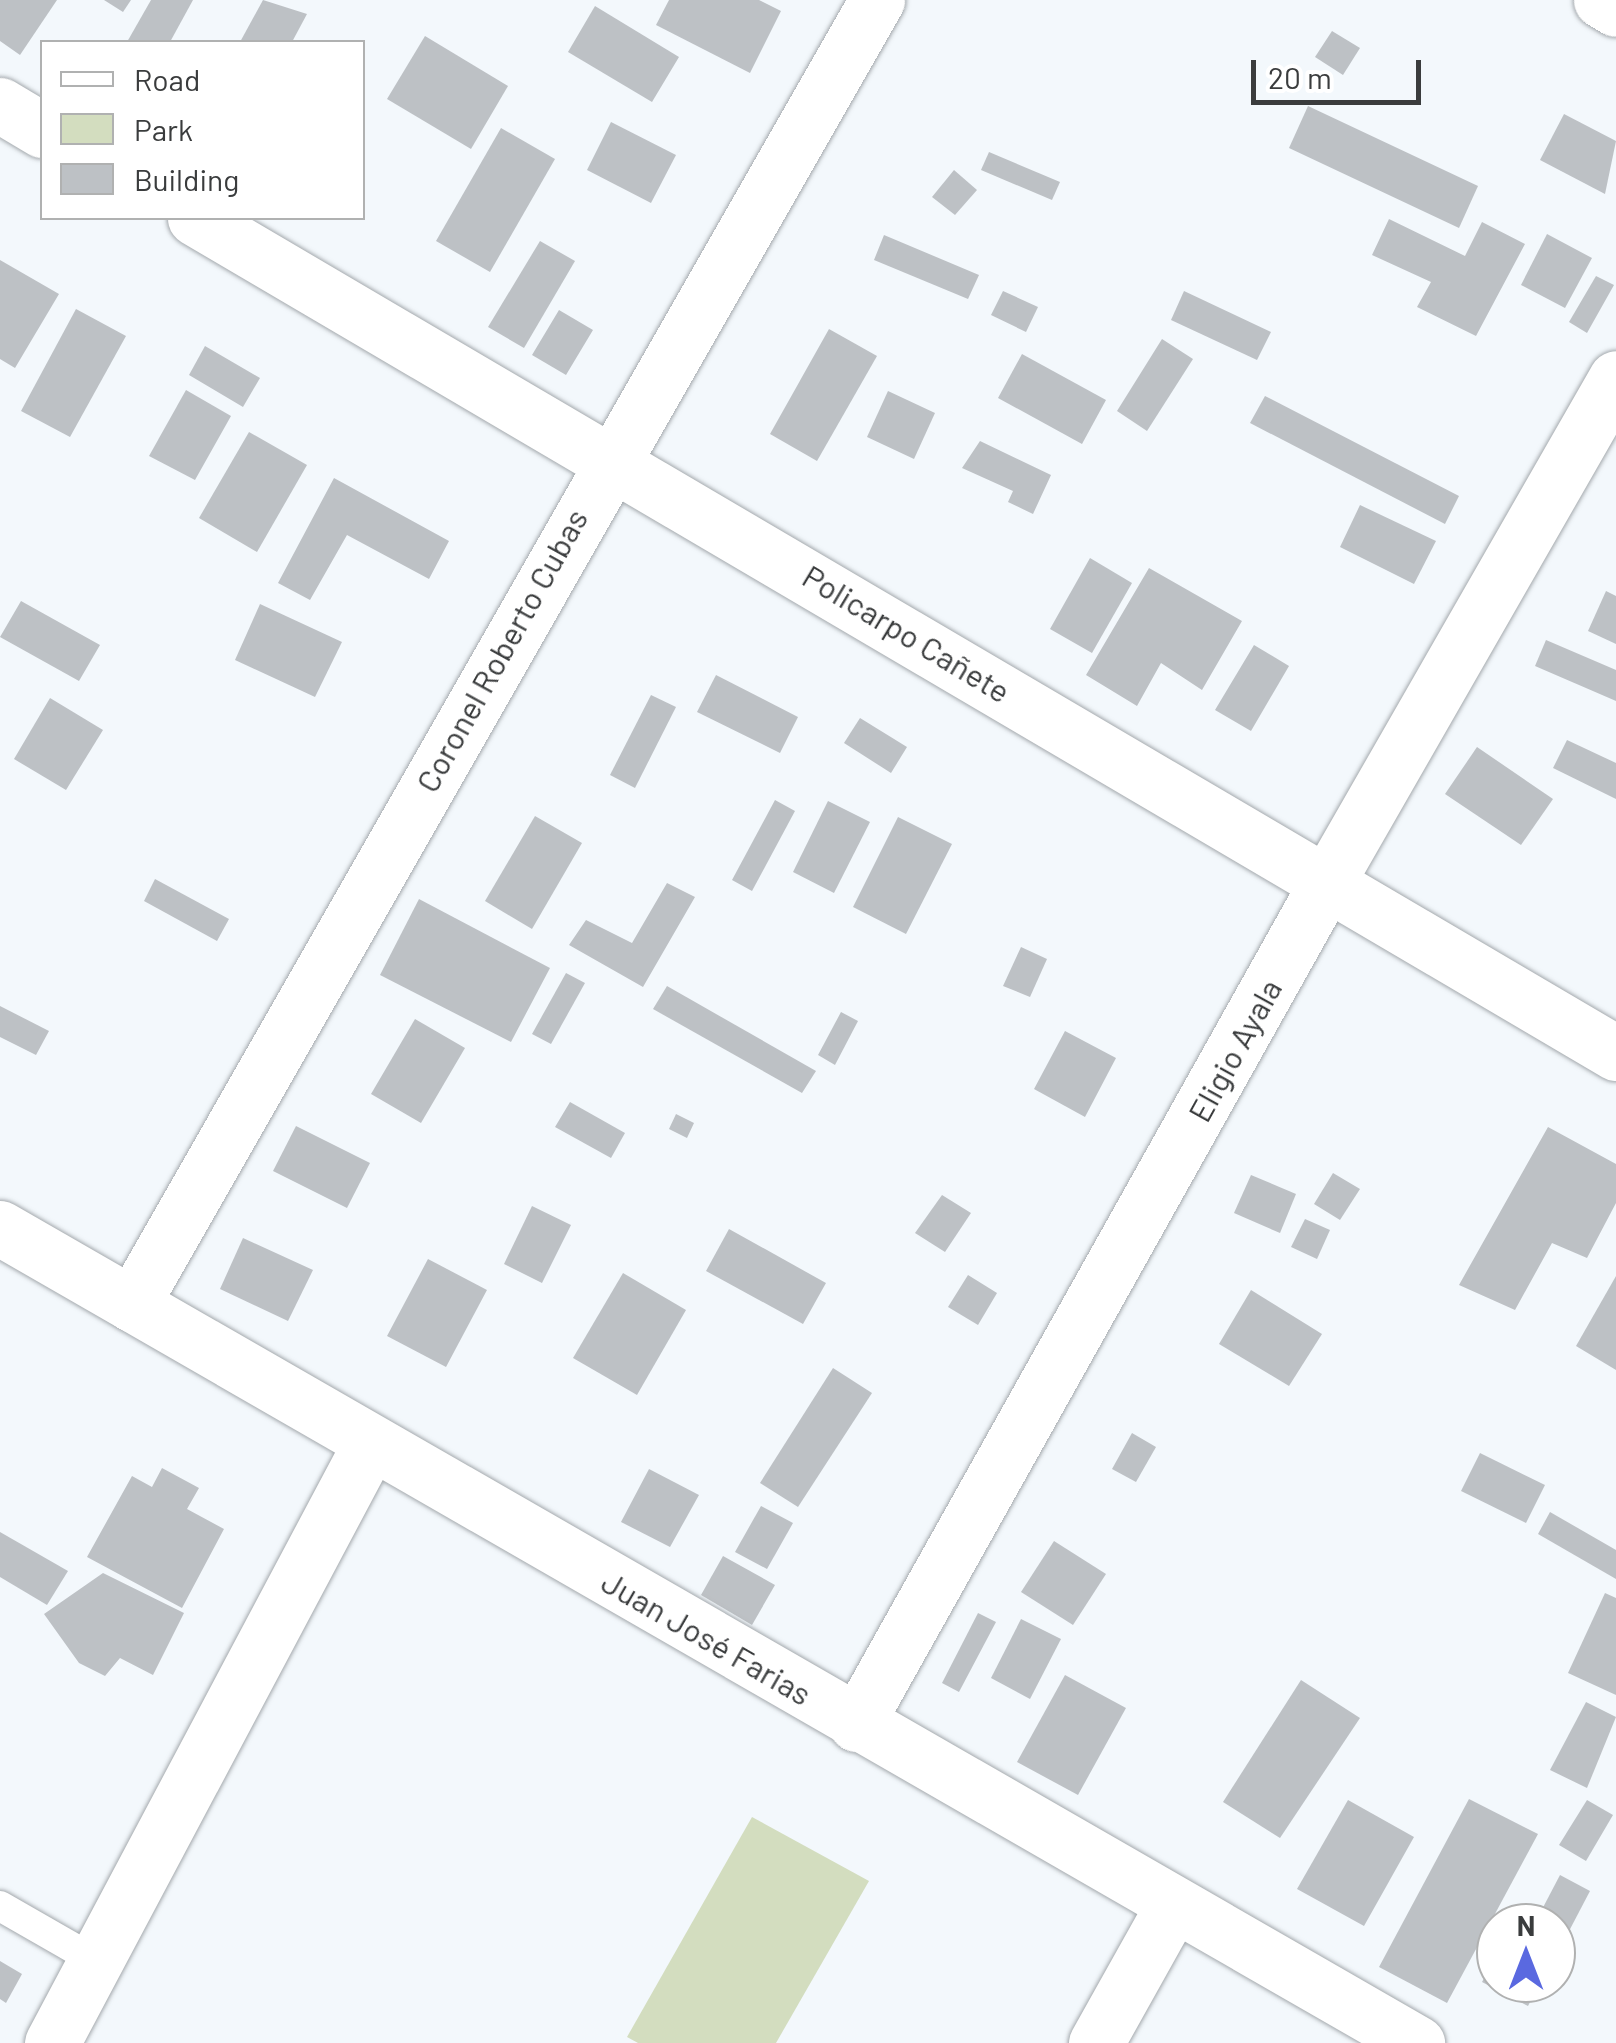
<!DOCTYPE html>
<html>
<head>
<meta charset="utf-8">
<style>
	body { margin:0 }
	#map { position:relative; width:1616px; height:2043px; overflow:hidden; background:#f3f8fc; font-family:Barlow,sans-serif }
	div>[style] { position:absolute }
	.green>* { inset:0; background:#d3ddbf }
	.building>* { inset:0; background:#bdc1c5 }
	.roads { filter:drop-shadow(0 0 2px #a4a9ad) drop-shadow(0 0 2px #a4a9ad) }
	.lane>* { height:30px; margin:-15px; padding:0 15px; transform-origin:15px; border-radius:15px; background:#fff }
	.street>* { height:55px; margin:-27.5px; padding:0 27.5px; transform-origin:27.5px; border-radius:27.5px; background:#fff }
	.secondary>* { height:55px; margin:-27.5px; padding:0 27.5px; transform-origin:27.5px; border-radius:27.5px; background:#fff }
	span { translate:-50% -50%; white-space:nowrap; text-align:center; line-height:1.15; -webkit-text-stroke:8px #fff; paint-order:stroke }
	.street-label { font-size:32px; color:#3a3c3d }
	.legend { position:absolute; left:40px; top:40px; width:325px; height:180px; box-sizing:border-box; background:#fff; border:2px solid #b0b1b1; margin:0; padding:12px 18px; list-style:none; font-size:30px; color:#3a3c3d }
	.legend li { display:flex; align-items:center; gap:20px; height:50px }
	.legend b { width:50px; border:2px solid #b0b1b1 }
	.north { position:absolute; left:1476px; top:1903px; width:100px; height:100px; box-sizing:border-box; background:#fff; border:2px solid #b0b1b1; border-radius:50%; rotate:0deg; font-size:28px; font-weight:700; line-height:40px; text-align:center; color:#3a3c3d }
	.north::after { content:''; display:block; margin:auto; width:35px; height:45px; background:#5a69e0; clip-path:polygon(50% 0,100% 100%,50% 72%,0 100%) }
	.scale { position:absolute; left:1251px; top:60px; width:170px; height:45px; box-sizing:border-box; border:5px solid #3a3c3d; border-top:0; padding-left:12px; font-size:30px; line-height:35px; white-space:nowrap; color:#3a3c3d; -webkit-text-stroke:8px #fff; paint-order:stroke }
</style>
</head>
<body>
<div id="map">
	<div class="green">
		<i style="clip-path:polygon(752px 1817px,869px 1881px,776px 2043px,638px 2043px,627px 2037px)"></i>
	</div>
	<div class="building">
		<i style="clip-path:polygon(0 0,57px 0,20px 55px,0 41px)"></i>
		<i style="clip-path:polygon(104px 0,131px 0,123px 12px)"></i>
		<i style="clip-path:polygon(151px 0,193px 0,170px 42px,127px 42px)"></i>
		<i style="clip-path:polygon(263px 0,307px 14px,292px 42px,240px 42px)"></i>
		<i style="clip-path:polygon(669px 0,759px 0,781px 11px,750px 73px,656px 25px)"></i>
		<i style="clip-path:polygon(595px 6px,679px 57px,652px 102px,568px 52px)"></i>
		<i style="clip-path:polygon(1332px 31px,1360px 48px,1343px 75px,1315px 57px)"></i>
		<i style="clip-path:polygon(425px 36px,508px 86px,471px 149px,387px 99px)"></i>
		<i style="clip-path:polygon(1308px 106px,1478px 186px,1459px 228px,1289px 148px)"></i>
		<i style="clip-path:polygon(1564px 114px,1616px 141px,1605px 194px,1540px 160px)"></i>
		<i style="clip-path:polygon(611px 122px,676px 155px,651px 203px,587px 170px)"></i>
		<i style="clip-path:polygon(501px 128px,555px 159px,490px 272px,436px 241px)"></i>
		<i style="clip-path:polygon(989px 152px,1060px 182px,1052px 200px,981px 170px)"></i>
		<i style="clip-path:polygon(954px 170px,977px 190px,955px 215px,932px 197px)"></i>
		<i style="clip-path:polygon(1389px 219px,1465px 256px,1482px 222px,1525px 244px,1476px 336px,1417px 307px,1431px 282px,1372px 255px)"></i>
		<i style="clip-path:polygon(1547px 234px,1592px 258px,1565px 308px,1521px 285px)"></i>
		<i style="clip-path:polygon(884px 235px,979px 275px,968px 299px,874px 260px)"></i>
		<i style="clip-path:polygon(540px 241px,575px 261px,524px 348px,488px 327px)"></i>
		<i style="clip-path:polygon(0 260px,59px 294px,15px 368px,0 359px)"></i>
		<i style="clip-path:polygon(1596px 276px,1614px 285px,1587px 333px,1569px 322px)"></i>
		<i style="clip-path:polygon(1003px 291px,1038px 307px,1026px 332px,991px 315px)"></i>
		<i style="clip-path:polygon(1184px 291px,1271px 332px,1257px 360px,1171px 320px)"></i>
		<i style="clip-path:polygon(76px 309px,126px 336px,70px 437px,21px 411px)"></i>
		<i style="clip-path:polygon(559px 310px,593px 330px,566px 375px,532px 355px)"></i>
		<i style="clip-path:polygon(829px 329px,877px 356px,817px 461px,770px 434px)"></i>
		<i style="clip-path:polygon(1162px 339px,1193px 359px,1147px 431px,1117px 411px)"></i>
		<i style="clip-path:polygon(205px 346px,260px 378px,243px 407px,189px 375px)"></i>
		<i style="clip-path:polygon(1022px 354px,1106px 400px,1082px 444px,998px 398px)"></i>
		<i style="clip-path:polygon(186px 390px,231px 416px,195px 480px,149px 456px)"></i>
		<i style="clip-path:polygon(888px 391px,935px 413px,914px 459px,867px 437px)"></i>
		<i style="clip-path:polygon(1265px 396px,1459px 496px,1445px 524px,1250px 423px)"></i>
		<i style="clip-path:polygon(249px 432px,307px 465px,257px 552px,199px 518px)"></i>
		<i style="clip-path:polygon(980px 441px,1051px 475px,1033px 514px,1008px 502px,1013px 491px,962px 468px)"></i>
		<i style="clip-path:polygon(334px 478px,449px 541px,429px 579px,347px 535px,310px 600px,278px 583px)"></i>
		<i style="clip-path:polygon(1360px 505px,1436px 541px,1414px 584px,1340px 547px)"></i>
		<i style="clip-path:polygon(1090px 558px,1132px 583px,1092px 653px,1050px 629px)"></i>
		<i style="clip-path:polygon(1149px 568px,1242px 621px,1202px 690px,1161px 663px,1137px 706px,1086px 675px)"></i>
		<i style="clip-path:polygon(1606px 591px,1616px 596px,1616px 644px,1588px 631px)"></i>
		<i style="clip-path:polygon(21px 601px,100px 645px,79px 681px,0 637px)"></i>
		<i style="clip-path:polygon(260px 604px,342px 642px,315px 697px,235px 660px)"></i>
		<i style="clip-path:polygon(1546px 640px,1616px 670px,1616px 701px,1535px 666px)"></i>
		<i style="clip-path:polygon(1254px 645px,1289px 666px,1251px 731px,1215px 710px)"></i>
		<i style="clip-path:polygon(716px 675px,798px 717px,780px 753px,697px 712px)"></i>
		<i style="clip-path:polygon(651px 695px,676px 707px,635px 788px,610px 775px)"></i>
		<i style="clip-path:polygon(50px 698px,103px 730px,66px 790px,14px 759px)"></i>
		<i style="clip-path:polygon(860px 718px,907px 747px,891px 773px,844px 743px)"></i>
		<i style="clip-path:polygon(1567px 740px,1616px 763px,1616px 799px,1553px 768px)"></i>
		<i style="clip-path:polygon(1477px 747px,1553px 799px,1521px 845px,1445px 794px)"></i>
		<i style="clip-path:polygon(775px 800px,795px 811px,752px 891px,732px 880px)"></i>
		<i style="clip-path:polygon(828px 801px,870px 822px,834px 893px,793px 872px)"></i>
		<i style="clip-path:polygon(535px 816px,582px 843px,532px 929px,485px 901px)"></i>
		<i style="clip-path:polygon(898px 817px,952px 844px,906px 934px,853px 907px)"></i>
		<i style="clip-path:polygon(155px 879px,229px 919px,217px 941px,144px 901px)"></i>
		<i style="clip-path:polygon(667px 883px,695px 897px,643px 987px,569px 945px,586px 920px,632px 943px)"></i>
		<i style="clip-path:polygon(419px 899px,550px 968px,511px 1042px,380px 975px)"></i>
		<i style="clip-path:polygon(1021px 947px,1047px 959px,1030px 997px,1003px 986px)"></i>
		<i style="clip-path:polygon(566px 973px,585px 983px,551px 1044px,532px 1034px)"></i>
		<i style="clip-path:polygon(667px 986px,816px 1071px,802px 1093px,653px 1009px)"></i>
		<i style="clip-path:polygon(0 1006px,49px 1031px,36px 1055px,0 1037px)"></i>
		<i style="clip-path:polygon(841px 1012px,858px 1021px,835px 1065px,818px 1055px)"></i>
		<i style="clip-path:polygon(415px 1019px,465px 1048px,421px 1123px,371px 1094px)"></i>
		<i style="clip-path:polygon(1065px 1031px,1116px 1058px,1085px 1117px,1034px 1089px)"></i>
		<i style="clip-path:polygon(570px 1102px,625px 1133px,611px 1158px,555px 1127px)"></i>
		<i style="clip-path:polygon(676px 1114px,694px 1123px,687px 1138px,669px 1129px)"></i>
		<i style="clip-path:polygon(296px 1126px,370px 1163px,347px 1208px,273px 1171px)"></i>
		<i style="clip-path:polygon(1548px 1127px,1616px 1164px,1616px 1203px,1587px 1258px,1552px 1243px,1515px 1310px,1459px 1285px)"></i>
		<i style="clip-path:polygon(1333px 1173px,1360px 1189px,1340px 1220px,1314px 1204px)"></i>
		<i style="clip-path:polygon(1251px 1175px,1296px 1194px,1280px 1233px,1234px 1213px)"></i>
		<i style="clip-path:polygon(942px 1195px,971px 1213px,945px 1252px,915px 1233px)"></i>
		<i style="clip-path:polygon(532px 1206px,571px 1225px,542px 1283px,504px 1264px)"></i>
		<i style="clip-path:polygon(1305px 1219px,1330px 1230px,1317px 1259px,1291px 1247px)"></i>
		<i style="clip-path:polygon(729px 1229px,826px 1283px,803px 1324px,706px 1271px)"></i>
		<i style="clip-path:polygon(243px 1238px,313px 1270px,288px 1321px,220px 1289px)"></i>
		<i style="clip-path:polygon(428px 1259px,487px 1290px,446px 1367px,387px 1336px)"></i>
		<i style="clip-path:polygon(623px 1273px,686px 1310px,637px 1395px,573px 1358px)"></i>
		<i style="clip-path:polygon(968px 1275px,997px 1293px,978px 1325px,948px 1307px)"></i>
		<i style="clip-path:polygon(1616px 1276px,1616px 1370px,1576px 1346px)"></i>
		<i style="clip-path:polygon(1251px 1290px,1322px 1334px,1289px 1386px,1219px 1344px)"></i>
		<i style="clip-path:polygon(833px 1368px,872px 1393px,798px 1507px,760px 1483px)"></i>
		<i style="clip-path:polygon(1132px 1433px,1156px 1447px,1136px 1482px,1112px 1469px)"></i>
		<i style="clip-path:polygon(1480px 1453px,1545px 1485px,1526px 1523px,1461px 1491px)"></i>
		<i style="clip-path:polygon(162px 1468px,199px 1488px,187px 1509px,224px 1529px,182px 1608px,87px 1557px,132px 1476px,152px 1487px)"></i>
		<i style="clip-path:polygon(649px 1469px,699px 1495px,670px 1547px,621px 1522px)"></i>
		<i style="clip-path:polygon(761px 1506px,793px 1523px,767px 1569px,735px 1552px)"></i>
		<i style="clip-path:polygon(1550px 1512px,1616px 1550px,1616px 1579px,1538px 1534px)"></i>
		<i style="clip-path:polygon(0 1532px,68px 1571px,47px 1605px,0 1577px)"></i>
		<i style="clip-path:polygon(1054px 1541px,1106px 1574px,1073px 1625px,1021px 1592px)"></i>
		<i style="clip-path:polygon(723px 1556px,775px 1585px,752px 1625px,701px 1595px)"></i>
		<i style="clip-path:polygon(103px 1573px,184px 1613px,153px 1675px,120px 1658px,105px 1676px,79px 1663px,44px 1614px)"></i>
		<i style="clip-path:polygon(1605px 1593px,1616px 1598px,1616px 1695px,1568px 1673px)"></i>
		<i style="clip-path:polygon(978px 1613px,996px 1622px,959px 1692px,942px 1683px)"></i>
		<i style="clip-path:polygon(1021px 1619px,1061px 1639px,1030px 1699px,991px 1678px)"></i>
		<i style="clip-path:polygon(1065px 1675px,1126px 1708px,1078px 1795px,1017px 1762px)"></i>
		<i style="clip-path:polygon(1301px 1680px,1360px 1718px,1280px 1838px,1223px 1802px)"></i>
		<i style="clip-path:polygon(1586px 1702px,1616px 1717px,1587px 1788px,1550px 1770px)"></i>
		<i style="clip-path:polygon(1469px 1799px,1538px 1834px,1447px 2003px,1379px 1967px)"></i>
		<i style="clip-path:polygon(1348px 1800px,1414px 1837px,1364px 1926px,1297px 1889px)"></i>
		<i style="clip-path:polygon(1587px 1800px,1613px 1815px,1586px 1861px,1559px 1845px)"></i>
		<i style="clip-path:polygon(1560px 1875px,1590px 1891px,1568px 1933px,1538px 1917px)"></i>
		<i style="clip-path:polygon(1496px 1956px,1496px 1983px,1540px 1983px,1528px 2006px,1482px 1982px)"></i>
		<i style="clip-path:polygon(0 1961px,22px 1974px,6px 2003px,0 1999px)"></i>
	</div>
	<div class="roads">
		<div class="lane">
			<i style="left:0;top:1906px;width:111px;rotate:29.8deg"></i>
		</div>
		<div class="street">
			<i style="left:1601px;top:0;width:17px;rotate:31deg"></i>
			<i style="left:0;top:1228px;width:1635px;rotate:29.91deg"></i>
			<i style="left:132px;top:1304px;width:1502px;rotate:-60.26deg"></i>
			<i style="left:856px;top:1724px;width:963px;rotate:-60.77deg"></i>
			<i style="left:52px;top:2043px;width:680px;rotate:-62.04deg"></i>
			<i style="left:1096px;top:2043px;width:158px;rotate:-60.8deg"></i>
		</div>
		<div class="secondary">
			<i style="left:0;top:105px;width:49px;rotate:30.8deg"></i>
			<i style="left:195px;top:218px;width:1648px;rotate:30.44deg"></i>
			<i style="left:1326px;top:884px;width:583px;rotate:-60.18deg"></i>
		</div>
	</div>
	<div class="street-label">
		<span style="left:907px;top:633px;rotate:31deg">Policarpo Cañete</span>
		<span style="left:501px;top:650px;rotate:-61deg">Coronel Roberto Cubas</span>
		<span style="left:1234px;top:1050px;rotate:-61deg">Eligio Ayala</span>
		<span style="left:707px;top:1637px;rotate:30deg">Juan José Farias</span>
	</div>
	<ul class="legend">
	<li><b style="height:12px;background:#fff"></b>Road</li>
	<li><b style="height:28px;background:#d3ddbf"></b>Park</li>
	<li><b style="height:28px;background:#bdc1c5"></b>Building</li>
	</ul>
	<div class="north">N</div>
	<div class="scale">20 m</div>
</div>
</body>
</html>
